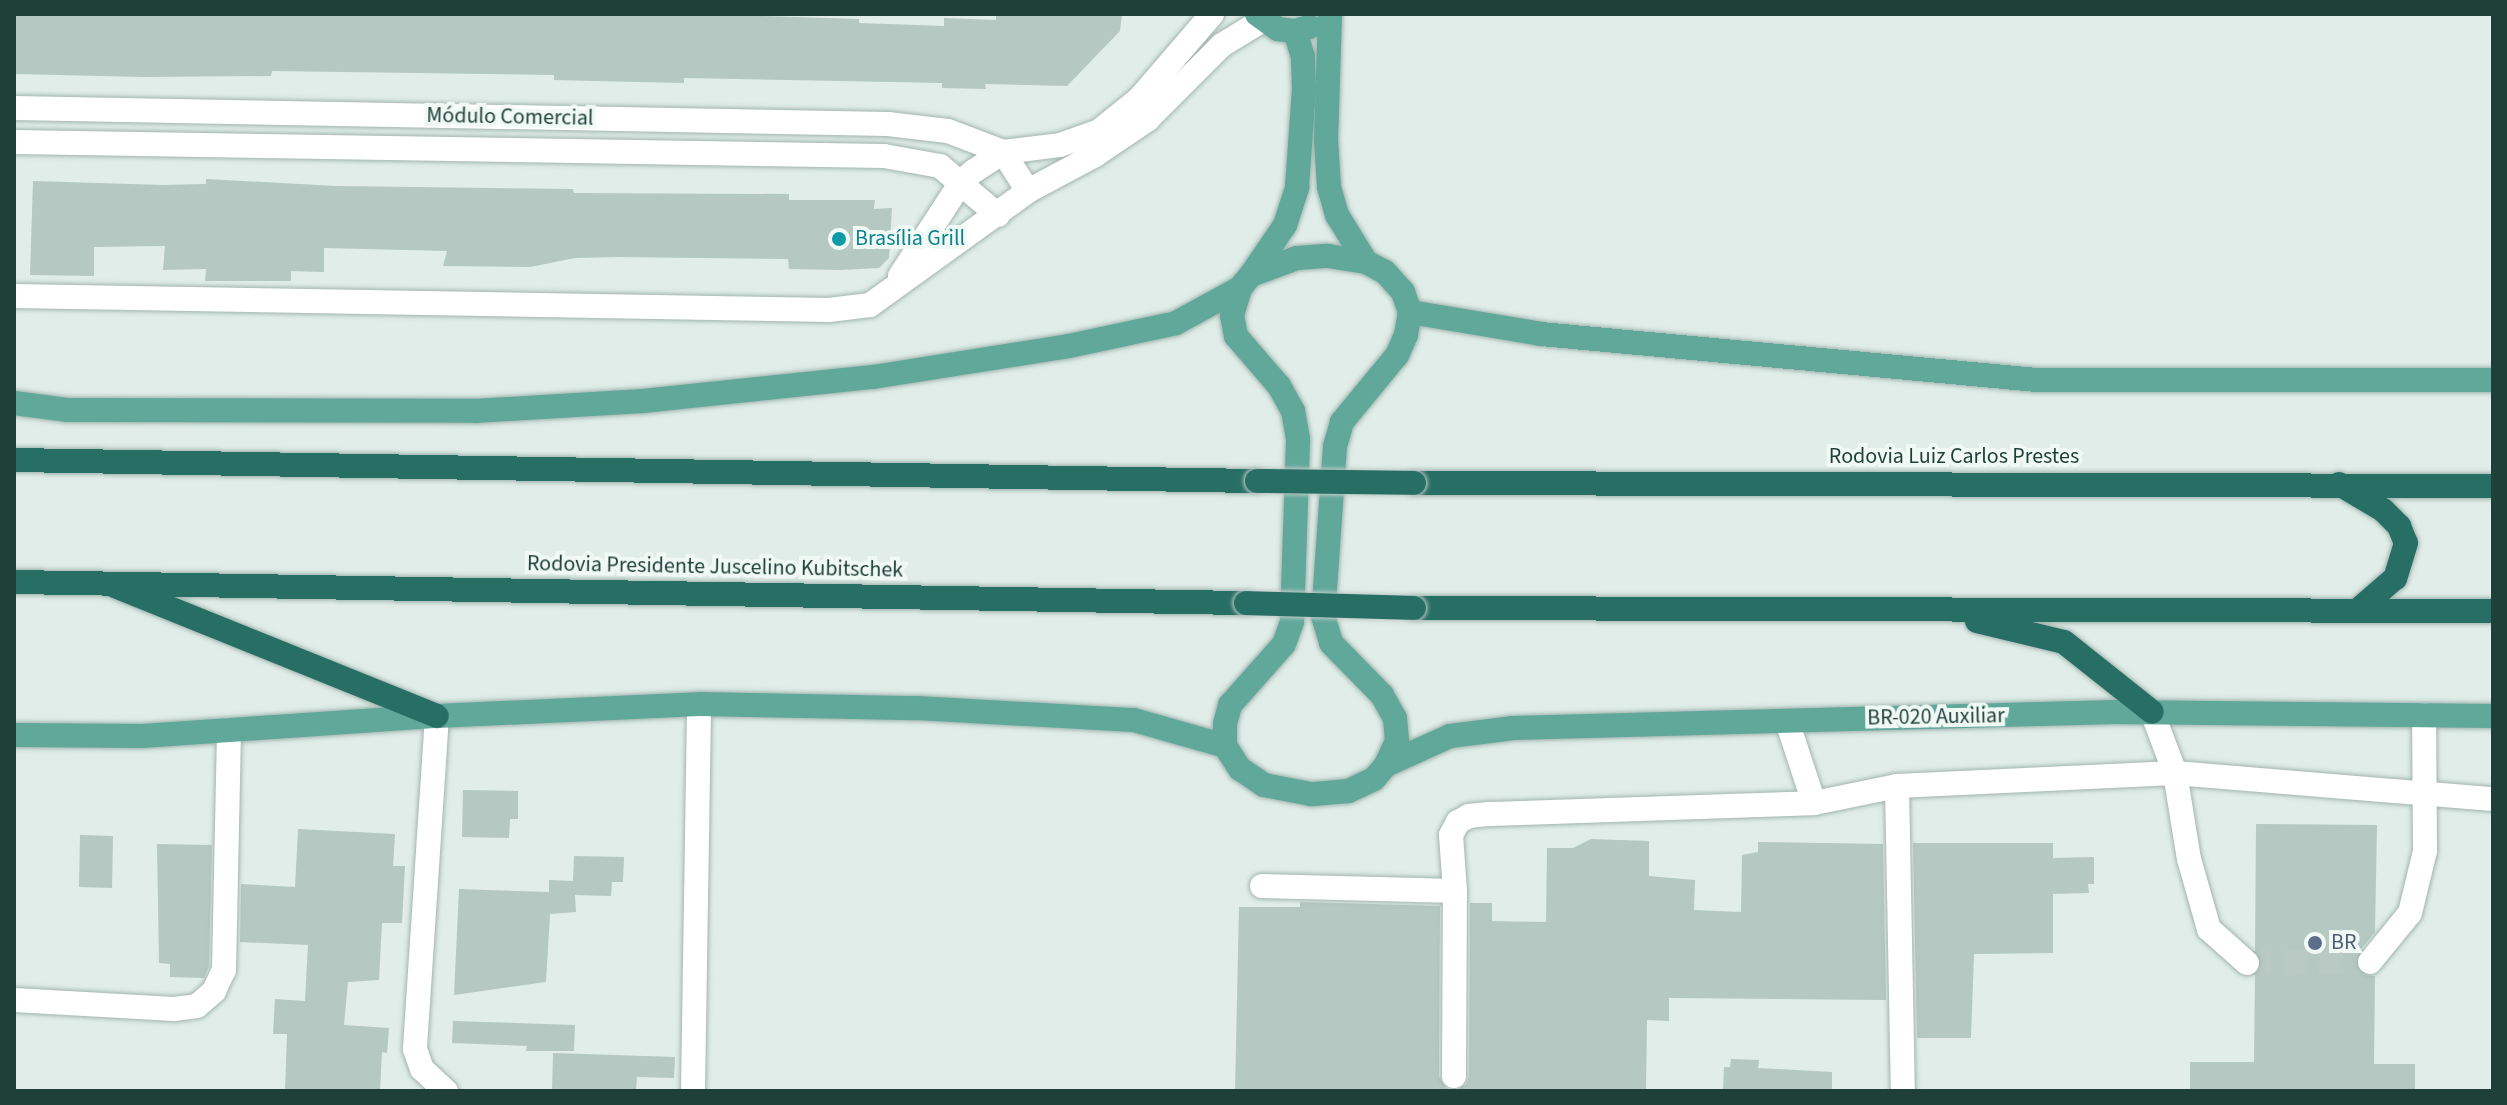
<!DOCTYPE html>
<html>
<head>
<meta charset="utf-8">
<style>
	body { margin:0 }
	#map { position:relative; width:2507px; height:1105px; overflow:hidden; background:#e0ede8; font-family:"Source Sans 3",sans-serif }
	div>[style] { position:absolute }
	.building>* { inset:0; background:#b5c8c1 }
	.minor-tunnel>* { height:24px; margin-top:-12px; transform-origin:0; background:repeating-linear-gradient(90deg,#b9cac5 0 24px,transparent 0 36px) }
	.roads { filter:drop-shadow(0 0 2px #a2b5b0) drop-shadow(0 0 2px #a2b5b0) }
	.minor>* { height:24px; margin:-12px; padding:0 12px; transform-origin:12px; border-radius:12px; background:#fff }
	.major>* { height:24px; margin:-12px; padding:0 12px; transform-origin:12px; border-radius:12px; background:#5fa89a }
	.highway>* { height:24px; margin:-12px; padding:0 12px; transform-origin:12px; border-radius:12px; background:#276f65 }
	.bridges { filter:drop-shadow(0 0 2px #c0c9c8) drop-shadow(0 0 2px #c0c9c8) }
	.highway-bridge>* { height:24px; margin:-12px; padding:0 12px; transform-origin:12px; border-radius:12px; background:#276f65 }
	.dots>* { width:22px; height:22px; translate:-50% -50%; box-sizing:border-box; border:4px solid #f1f9f5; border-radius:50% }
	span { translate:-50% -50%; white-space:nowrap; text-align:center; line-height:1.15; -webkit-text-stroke:8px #f1f9f5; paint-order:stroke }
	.street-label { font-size:22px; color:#1f3f39 }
	.culture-label { font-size:22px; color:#0d838f }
	.left { translate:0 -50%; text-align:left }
	.service-label { font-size:22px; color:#4e5e75 }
	.frame { position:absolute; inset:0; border:16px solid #1f3f39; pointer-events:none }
</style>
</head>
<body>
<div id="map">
	<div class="building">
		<i style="clip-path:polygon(14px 14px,699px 14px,859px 19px,859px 23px,944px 26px,944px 18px,996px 20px,996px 14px,1122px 14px,1120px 31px,1067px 86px,985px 84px,986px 89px,942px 88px,942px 83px,684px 78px,684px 83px,594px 81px,554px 80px,554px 75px,488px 74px,272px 71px,271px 76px,144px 77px,14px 74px)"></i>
		<i style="clip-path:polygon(206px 179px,336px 186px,573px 189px,574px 193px,789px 194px,789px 200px,875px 200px,874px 209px,892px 208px,889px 258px,879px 268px,841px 270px,789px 269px,788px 259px,617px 257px,575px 258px,530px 267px,443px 266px,447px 251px,324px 248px,324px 272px,291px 271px,291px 281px,205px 281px,206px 269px,163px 270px,165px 246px,94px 247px,94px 276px,30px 275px,33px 181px,163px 185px,206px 184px)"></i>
		<i style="clip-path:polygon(463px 790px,518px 791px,518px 819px,510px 819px,509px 838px,462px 837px)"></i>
		<i style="clip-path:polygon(2256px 824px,2377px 825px,2375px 932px,2358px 953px,2356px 967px,2361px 974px,2375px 976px,2374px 1064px,2415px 1064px,2415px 1091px,2190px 1091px,2190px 1062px,2254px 1062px,2255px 975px,2262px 965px,2255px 950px)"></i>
		<i style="clip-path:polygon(298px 829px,395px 834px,393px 866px,405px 866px,402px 923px,382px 923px,379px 980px,348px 982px,344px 1025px,389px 1028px,387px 1053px,382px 1052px,380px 1091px,285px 1091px,287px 1034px,273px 1034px,275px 999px,305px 1001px,308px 945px,240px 942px,241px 884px,295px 887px)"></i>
		<i style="clip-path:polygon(80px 835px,113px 836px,112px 888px,79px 887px)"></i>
		<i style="clip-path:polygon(1591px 839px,1649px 841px,1649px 876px,1695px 880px,1694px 910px,1741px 912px,1742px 855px,1758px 852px,1758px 842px,1883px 844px,1886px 1000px,1669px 998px,1669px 1021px,1647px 1020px,1646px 1091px,1235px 1091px,1239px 907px,1300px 907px,1300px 902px,1440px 906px,1439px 1076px,1446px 1088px,1455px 1091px,1466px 1084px,1469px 1076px,1470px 903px,1492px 903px,1492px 921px,1546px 922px,1547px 848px,1573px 848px)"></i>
		<i style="clip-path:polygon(1913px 843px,2053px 843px,2053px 858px,2094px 857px,2094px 884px,2088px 884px,2089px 893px,2053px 894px,2053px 953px,1974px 954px,1971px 1038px,1917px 1038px)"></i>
		<i style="clip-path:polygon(157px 844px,212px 845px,209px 966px,204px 978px,170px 977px,170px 964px,159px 963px)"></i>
		<i style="clip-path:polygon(574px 856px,624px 857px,623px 882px,612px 882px,611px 896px,575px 895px,576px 912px,550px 914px,546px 982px,454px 995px,459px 889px,549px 892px,549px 880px,573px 881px)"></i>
		<i style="clip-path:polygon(453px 1021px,575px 1025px,574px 1051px,526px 1051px,527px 1046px,452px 1043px)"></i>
		<i style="clip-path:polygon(553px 1053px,675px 1057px,674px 1078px,637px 1077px,636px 1091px,552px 1091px)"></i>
		<i style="clip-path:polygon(1731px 1059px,1759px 1060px,1758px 1068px,1832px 1072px,1832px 1091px,1723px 1091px,1724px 1067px,1730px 1067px)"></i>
	</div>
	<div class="minor-tunnel">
		<i style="left:2247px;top:963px;width:123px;rotate:-0.5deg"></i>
	</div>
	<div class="roads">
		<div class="minor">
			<i style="left:14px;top:108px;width:874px;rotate:1.05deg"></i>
			<i style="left:888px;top:124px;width:60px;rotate:6.7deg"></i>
			<i style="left:948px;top:131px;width:59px;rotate:20.9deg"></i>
			<i style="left:1003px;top:152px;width:46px;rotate:57.3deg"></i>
			<i style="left:14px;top:142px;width:870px;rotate:0.92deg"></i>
			<i style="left:884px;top:156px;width:57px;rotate:10.1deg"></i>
			<i style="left:940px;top:166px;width:76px;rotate:40.2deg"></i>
			<i style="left:900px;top:276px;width:113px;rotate:-56.9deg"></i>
			<i style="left:962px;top:181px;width:16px;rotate:-40deg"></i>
			<i style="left:974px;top:171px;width:35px;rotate:-33deg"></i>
			<i style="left:1003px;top:152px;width:57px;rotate:-7deg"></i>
			<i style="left:1060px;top:145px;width:41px;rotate:-19.7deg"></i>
			<i style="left:1099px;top:131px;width:51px;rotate:-38.7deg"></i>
			<i style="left:1139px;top:99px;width:112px;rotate:-49.3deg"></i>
			<i style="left:14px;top:296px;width:815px;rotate:0.98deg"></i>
			<i style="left:829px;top:310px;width:41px;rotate:-7deg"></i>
			<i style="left:870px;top:305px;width:195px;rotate:-35.8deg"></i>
			<i style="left:1028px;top:191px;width:76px;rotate:-28.2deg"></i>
			<i style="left:1095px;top:155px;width:63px;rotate:-33.9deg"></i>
			<i style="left:1147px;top:120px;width:106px;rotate:-45deg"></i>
			<i style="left:1222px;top:45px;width:48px;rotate:-31.4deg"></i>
			<i style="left:2152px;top:712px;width:65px;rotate:69.3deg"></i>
			<i style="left:2175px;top:773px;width:87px;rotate:80.8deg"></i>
			<i style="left:2189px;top:859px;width:73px;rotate:74.1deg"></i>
			<i style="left:2209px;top:929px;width:51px;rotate:41.8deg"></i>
			<i style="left:437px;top:716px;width:334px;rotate:93.8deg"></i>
			<i style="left:415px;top:1049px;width:21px;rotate:71deg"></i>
			<i style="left:422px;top:1069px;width:33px;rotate:43deg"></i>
			<i style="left:1787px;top:721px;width:86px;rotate:71.8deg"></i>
			<i style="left:1814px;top:803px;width:85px;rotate:-11.6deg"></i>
			<i style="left:1897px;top:786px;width:278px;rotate:-2.7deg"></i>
			<i style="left:2175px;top:773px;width:319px;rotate:4.7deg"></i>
			<i style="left:1897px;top:786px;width:305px;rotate:88.9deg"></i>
			<i style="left:1262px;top:886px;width:193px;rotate:1.5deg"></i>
			<i style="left:2370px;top:962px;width:63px;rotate:-50.8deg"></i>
			<i style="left:2410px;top:913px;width:64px;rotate:-76.4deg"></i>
			<i style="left:2425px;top:851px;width:136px;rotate:-90.4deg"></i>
			<i style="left:14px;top:1000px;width:160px;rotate:3.2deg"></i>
			<i style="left:174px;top:1009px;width:23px;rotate:-7deg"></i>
			<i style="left:197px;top:1006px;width:23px;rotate:-41deg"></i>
			<i style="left:214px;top:991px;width:23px;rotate:-65deg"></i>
			<i style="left:224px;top:970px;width:240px;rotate:-88.8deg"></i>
			<i style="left:1454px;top:1076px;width:185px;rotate:-89.7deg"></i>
			<i style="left:1455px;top:891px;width:56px;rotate:-94.1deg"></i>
			<i style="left:1451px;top:835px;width:15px;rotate:-62deg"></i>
			<i style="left:1458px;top:822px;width:13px;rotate:-29deg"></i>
			<i style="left:1469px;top:816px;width:20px;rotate:-6deg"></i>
			<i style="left:1489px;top:814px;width:325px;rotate:-1.9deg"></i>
			<i style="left:693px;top:1091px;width:387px;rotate:-89.1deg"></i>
		</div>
		<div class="major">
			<i style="left:1257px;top:14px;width:26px;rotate:36deg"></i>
			<i style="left:1278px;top:29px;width:17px;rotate:7deg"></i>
			<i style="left:1295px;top:31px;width:15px;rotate:-16deg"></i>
			<i style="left:1330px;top:14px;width:126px;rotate:91.8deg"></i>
			<i style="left:1326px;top:140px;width:47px;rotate:86.3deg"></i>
			<i style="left:1329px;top:187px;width:29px;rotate:74deg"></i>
			<i style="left:1337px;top:215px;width:55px;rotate:58.3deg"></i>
			<i style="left:1328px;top:256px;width:38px;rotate:9deg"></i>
			<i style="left:1366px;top:262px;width:21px;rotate:28deg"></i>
			<i style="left:1385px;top:272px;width:27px;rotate:48deg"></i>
			<i style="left:1403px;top:292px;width:21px;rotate:71deg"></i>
			<i style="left:1410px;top:312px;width:23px;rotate:100deg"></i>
			<i style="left:1406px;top:335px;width:22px;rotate:114deg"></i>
			<i style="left:1397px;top:355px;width:87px;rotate:129.4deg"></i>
			<i style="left:1342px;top:422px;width:25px;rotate:106deg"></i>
			<i style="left:1335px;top:446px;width:170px;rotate:94deg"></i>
			<i style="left:1323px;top:616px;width:28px;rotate:73deg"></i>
			<i style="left:1331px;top:643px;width:73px;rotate:45.6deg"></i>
			<i style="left:1382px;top:695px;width:26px;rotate:61deg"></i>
			<i style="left:1395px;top:718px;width:23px;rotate:85deg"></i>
			<i style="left:1397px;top:741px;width:26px;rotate:115deg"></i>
			<i style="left:1386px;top:765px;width:18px;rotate:131deg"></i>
			<i style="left:1374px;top:779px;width:29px;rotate:155deg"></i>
			<i style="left:1348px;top:791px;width:37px;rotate:175deg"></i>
			<i style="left:1311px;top:794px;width:48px;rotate:-169.2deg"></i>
			<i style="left:1264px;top:785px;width:29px;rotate:-146deg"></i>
			<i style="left:1240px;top:769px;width:27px;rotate:-123deg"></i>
			<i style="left:1225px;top:746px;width:22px;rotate:-90deg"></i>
			<i style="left:1225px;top:724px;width:20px;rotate:-75deg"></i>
			<i style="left:1230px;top:705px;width:81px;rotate:-48.5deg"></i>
			<i style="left:1284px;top:644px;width:23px;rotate:-70deg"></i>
			<i style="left:1292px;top:622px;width:183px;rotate:-88.1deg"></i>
			<i style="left:1298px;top:439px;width:28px;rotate:-100deg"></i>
			<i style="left:1293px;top:411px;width:29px;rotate:-119deg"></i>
			<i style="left:1279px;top:386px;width:66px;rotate:-130.7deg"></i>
			<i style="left:1236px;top:336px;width:21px;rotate:-101deg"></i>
			<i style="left:1232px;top:315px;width:28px;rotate:-73deg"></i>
			<i style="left:1240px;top:288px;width:17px;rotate:-50deg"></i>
			<i style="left:1251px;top:275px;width:49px;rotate:-20.3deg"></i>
			<i style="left:1297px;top:258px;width:31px;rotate:-4deg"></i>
			<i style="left:1251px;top:275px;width:60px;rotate:-55.8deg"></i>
			<i style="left:1285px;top:225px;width:40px;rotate:-72deg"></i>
			<i style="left:1297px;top:187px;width:98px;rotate:-85.9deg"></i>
			<i style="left:1304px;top:89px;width:32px;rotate:-92deg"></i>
			<i style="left:1303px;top:57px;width:27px;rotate:-107deg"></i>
			<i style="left:1410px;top:312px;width:133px;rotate:9.5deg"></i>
			<i style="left:1541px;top:334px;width:496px;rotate:5.3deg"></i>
			<i style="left:2035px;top:380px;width:458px"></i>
			<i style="left:14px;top:403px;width:53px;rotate:7.5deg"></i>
			<i style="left:67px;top:410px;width:408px;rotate:0.1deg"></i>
			<i style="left:475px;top:411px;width:168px;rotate:-3.4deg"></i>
			<i style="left:643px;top:401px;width:231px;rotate:-6deg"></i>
			<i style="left:873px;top:377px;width:198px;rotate:-9deg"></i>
			<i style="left:1069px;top:346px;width:109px;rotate:-12.1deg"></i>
			<i style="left:1176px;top:323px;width:73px;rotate:-28.7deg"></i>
			<i style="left:14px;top:735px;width:128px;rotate:0.4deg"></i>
			<i style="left:142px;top:736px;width:296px;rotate:-3.9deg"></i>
			<i style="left:437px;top:716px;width:262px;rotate:-2.6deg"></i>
			<i style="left:699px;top:704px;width:218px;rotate:1.1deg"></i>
			<i style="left:917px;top:708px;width:217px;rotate:3.2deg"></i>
			<i style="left:1134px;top:720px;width:95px;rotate:15.9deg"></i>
			<i style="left:1386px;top:765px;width:70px;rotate:-24.4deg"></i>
			<i style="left:1450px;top:736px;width:64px;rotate:-7.2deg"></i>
			<i style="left:1513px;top:728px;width:603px;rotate:-1.52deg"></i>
			<i style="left:2116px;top:712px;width:377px;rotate:0.6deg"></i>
		</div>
		<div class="highway">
			<i style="left:14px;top:460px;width:1243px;rotate:0.97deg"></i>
			<i style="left:1414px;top:483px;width:1079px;rotate:0.16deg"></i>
			<i style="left:2339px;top:484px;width:51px;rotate:30.6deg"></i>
			<i style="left:2383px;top:510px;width:23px;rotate:45deg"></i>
			<i style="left:2399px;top:526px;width:18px;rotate:68deg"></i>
			<i style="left:2406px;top:543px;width:37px;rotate:107deg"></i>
			<i style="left:2395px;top:578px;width:49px;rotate:139.1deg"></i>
			<i style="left:14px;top:582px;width:1232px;rotate:0.98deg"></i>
			<i style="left:115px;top:586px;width:347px;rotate:22deg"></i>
			<i style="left:1414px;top:608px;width:1079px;rotate:0.16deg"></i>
			<i style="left:1977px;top:621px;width:89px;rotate:13.6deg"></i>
			<i style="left:2064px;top:642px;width:112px;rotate:38.5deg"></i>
		</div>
	</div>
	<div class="bridges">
		<div class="highway-bridge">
			<i style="left:1257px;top:481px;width:157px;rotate:0.7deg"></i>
			<i style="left:1246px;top:603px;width:168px;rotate:1.7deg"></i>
		</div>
	</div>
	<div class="dots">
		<i style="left:839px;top:239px;background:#0f9aa8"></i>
		<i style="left:2315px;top:943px;background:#5c6f8a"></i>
	</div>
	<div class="street-label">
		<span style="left:510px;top:117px;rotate:1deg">Módulo Comercial</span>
		<span style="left:1954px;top:457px">Rodovia Luiz Carlos Prestes</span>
		<span style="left:715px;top:567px;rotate:1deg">Rodovia Presidente Juscelino Kubitschek</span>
		<span style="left:1936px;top:717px;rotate:-1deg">BR-020 Auxiliar</span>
	</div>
	<div class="culture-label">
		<span class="left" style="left:855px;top:239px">Brasília Grill</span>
	</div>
	<div class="service-label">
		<span class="left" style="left:2331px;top:943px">BR</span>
	</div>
	<div class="frame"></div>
</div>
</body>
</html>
